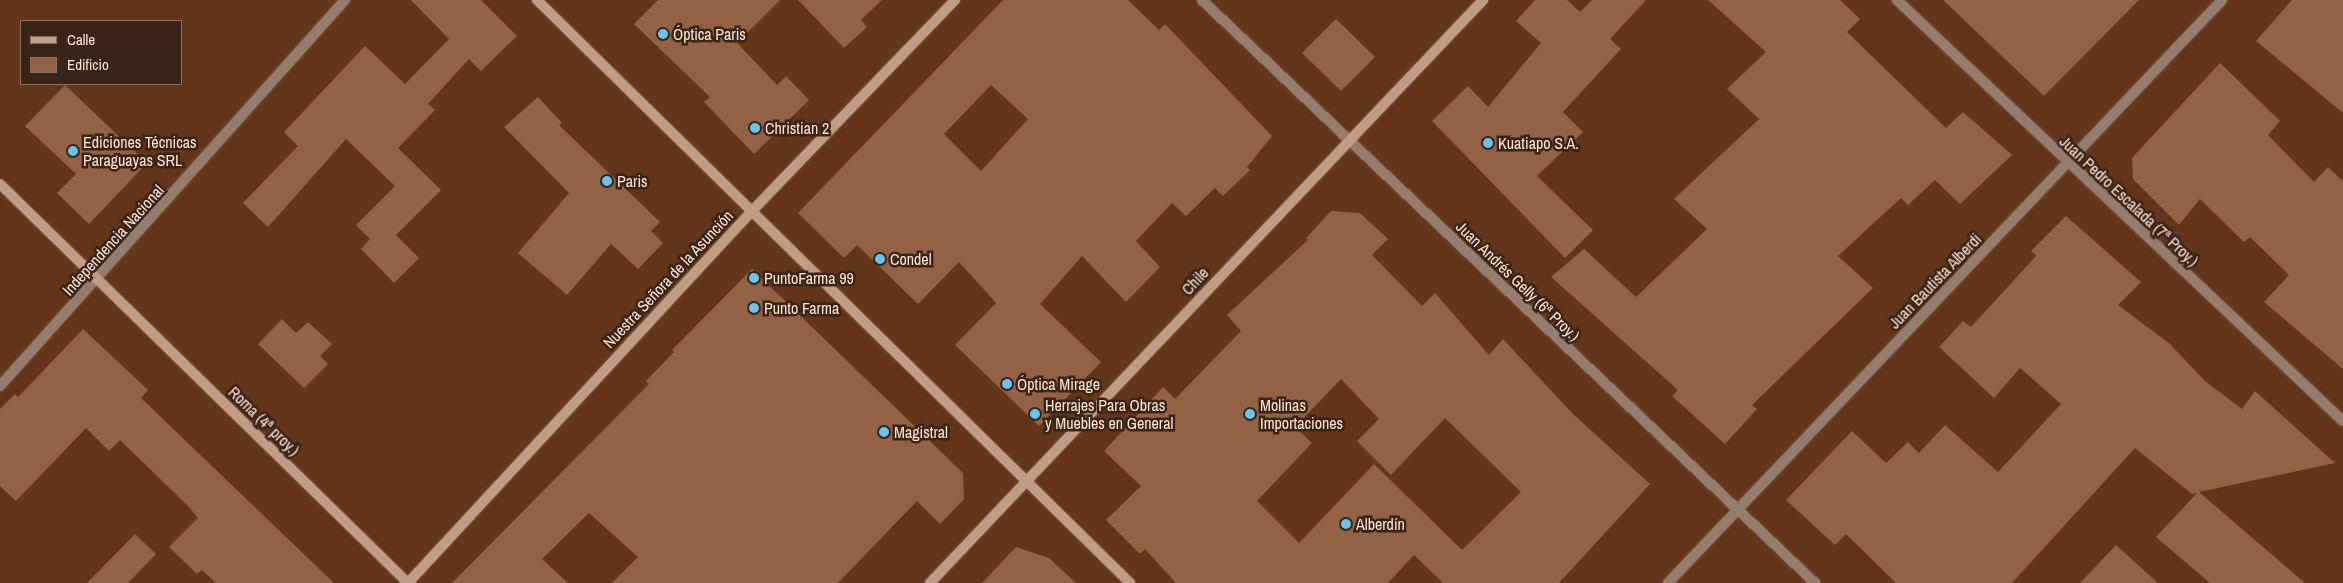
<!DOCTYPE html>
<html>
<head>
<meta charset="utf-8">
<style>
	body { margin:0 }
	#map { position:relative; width:2343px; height:583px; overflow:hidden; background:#643619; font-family:"Archivo Narrow",sans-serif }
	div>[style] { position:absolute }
	.building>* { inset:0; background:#936144 }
	.roads { filter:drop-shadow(0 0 1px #80553a) drop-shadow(0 0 1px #80553a) }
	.street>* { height:10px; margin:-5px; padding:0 5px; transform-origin:5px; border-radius:5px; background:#947c6f }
	.secondary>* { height:10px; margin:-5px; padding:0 5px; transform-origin:5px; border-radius:5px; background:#c09b86 }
	.dots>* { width:14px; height:14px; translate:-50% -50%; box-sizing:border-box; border:2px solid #392418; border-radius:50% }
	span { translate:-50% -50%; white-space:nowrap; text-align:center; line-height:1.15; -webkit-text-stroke:5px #392418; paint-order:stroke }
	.poi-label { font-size:16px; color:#ffe2d1 }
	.left { translate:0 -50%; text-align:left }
	.street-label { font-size:16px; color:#ffe2d1 }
	.legend { position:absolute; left:20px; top:20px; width:162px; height:65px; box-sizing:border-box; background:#392418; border:1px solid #887062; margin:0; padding:6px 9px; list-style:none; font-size:15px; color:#ffe2d1 }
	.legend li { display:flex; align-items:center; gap:10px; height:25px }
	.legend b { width:25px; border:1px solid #887062 }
</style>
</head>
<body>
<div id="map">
	<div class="building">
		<i style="clip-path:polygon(411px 0,481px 0,517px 36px,481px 71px,469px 59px,428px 104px,435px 110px,398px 148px,441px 190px,396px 235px,419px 258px,394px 283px,361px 249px,370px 239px,356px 225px,395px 186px,346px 139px,268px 227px,243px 203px,298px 146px,284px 132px,365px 46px,405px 84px,449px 39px)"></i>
		<i style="clip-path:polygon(658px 0,780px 0,737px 43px,777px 85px,786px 76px,809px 100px,754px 154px,704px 102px,710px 97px,634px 24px)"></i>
		<i style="clip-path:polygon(798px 0,882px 0,861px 20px,867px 27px,844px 48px)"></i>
		<i style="clip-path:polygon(evenodd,1003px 0,1128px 0,1159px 30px,1165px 24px,1272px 136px,1247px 167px,1250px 170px,1223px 196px,1215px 188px,1186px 216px,1172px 203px,1136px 241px,1160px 267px,1126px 302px,1082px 256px,1040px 304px,1101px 362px,1039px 426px,955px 345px,996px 303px,959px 262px,918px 304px,857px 245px,844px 258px,798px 213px,1003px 0,991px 85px,1028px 119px,981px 171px,944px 134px,991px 85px)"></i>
		<i style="clip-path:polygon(1535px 0,1567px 0,1580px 12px,1592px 0,1646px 0,1610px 39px,1621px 49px,1563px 112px,1583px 132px,1537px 176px,1593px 230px,1565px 258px,1432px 121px,1468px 86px,1488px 107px,1541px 43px,1516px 21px)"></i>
		<i style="clip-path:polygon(1708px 0,1840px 0,1860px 19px,1847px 32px,1946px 128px,1963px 112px,2012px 155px,1960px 204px,1935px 180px,1908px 205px,1901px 198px,1838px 256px,1873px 288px,1752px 405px,1757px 409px,1725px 444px,1672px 396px,1678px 390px,1551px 277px,1584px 249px,1636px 297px,1707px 229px,1674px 199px,1759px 119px,1727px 89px,1766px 52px)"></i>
		<i style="clip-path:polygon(1943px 0,2139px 0,2044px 96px)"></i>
		<i style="clip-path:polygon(2292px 0,2343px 0,2343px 113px,2256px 41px)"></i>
		<i style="clip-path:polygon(1336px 19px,1375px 57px,1341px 91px,1302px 53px)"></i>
		<i style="clip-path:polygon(2220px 63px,2280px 121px,2268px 135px,2314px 182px,2328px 167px,2343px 181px,2343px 369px,2264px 302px,2289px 275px,2250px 237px,2244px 242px,2200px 199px,2179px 225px,2133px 179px,2132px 158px)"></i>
		<i style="clip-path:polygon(65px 85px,147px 163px,89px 224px,57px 193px,76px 174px,25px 126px)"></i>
		<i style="clip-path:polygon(538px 97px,562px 123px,559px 125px,660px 222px,651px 231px,663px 243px,638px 269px,611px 244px,567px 295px,518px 253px,569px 193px,504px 127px)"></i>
		<i style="clip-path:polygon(evenodd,1331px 211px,1360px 213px,1388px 239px,1372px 255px,1422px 306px,1435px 293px,1489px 355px,1503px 339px,1573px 414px,1650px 484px,1559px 583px,1443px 583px,1414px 555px,1388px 583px,1176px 583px,1145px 549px,1140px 554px,1106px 520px,1141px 486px,1104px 451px,1163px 387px,1175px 399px,1241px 331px,1227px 315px,1308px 240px,1306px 238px,1331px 211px,1341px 379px,1379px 419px,1357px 441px,1391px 475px,1445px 418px,1521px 492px,1462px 550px,1374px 464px,1299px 543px,1257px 501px,1312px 443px,1295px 427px,1341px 379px)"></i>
		<i style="clip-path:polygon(2066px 216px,2141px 282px,2118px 305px,2170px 344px,2205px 381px,2242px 409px,2255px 391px,2335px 463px,2199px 492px,2305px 583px,2210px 583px,2156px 537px,2197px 493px,2192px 494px,2135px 448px,2012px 583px,1896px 583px,1846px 534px,1835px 545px,1786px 500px,1852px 431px,1886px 463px,1908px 442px,1919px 453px,1945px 425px,1998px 472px,2061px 404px,2020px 368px,1994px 398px,1939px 347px,1963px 321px,1971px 327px,2036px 256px,2031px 251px)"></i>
		<i style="clip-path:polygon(752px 269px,963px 473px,964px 499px,940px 524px,917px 501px,838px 583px,612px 583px,638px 557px,589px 513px,542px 559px,568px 583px,452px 583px,649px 384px,646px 381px,674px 352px,672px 350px)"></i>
		<i style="clip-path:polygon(282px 319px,296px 333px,308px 322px,332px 344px,320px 356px,328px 364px,304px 388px,258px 344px)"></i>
		<i style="clip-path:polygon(83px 329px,148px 390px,141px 398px,334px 583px,216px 583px,202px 570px,197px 574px,169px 547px,198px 518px,189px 507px,120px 440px,109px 451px,86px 428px,16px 501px,0 486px,0 409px,15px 394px,18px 397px)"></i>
		<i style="clip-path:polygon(135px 534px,156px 554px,128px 583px,87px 583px)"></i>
		<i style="clip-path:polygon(2116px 545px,2158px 583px,2080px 583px)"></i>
		<i style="clip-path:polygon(1016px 547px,1049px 558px,1076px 583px,982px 583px)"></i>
	</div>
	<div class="roads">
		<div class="street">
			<i style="left:1202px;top:0;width:846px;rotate:43.56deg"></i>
			<i style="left:1897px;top:0;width:613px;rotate:43.35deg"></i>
			<i style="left:0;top:386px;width:518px;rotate:-48.21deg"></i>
			<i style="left:1668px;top:583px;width:804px;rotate:-46.46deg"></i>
		</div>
		<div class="secondary">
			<i style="left:537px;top:0;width:832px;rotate:44.51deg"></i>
			<i style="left:0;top:184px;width:571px;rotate:44.36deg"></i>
			<i style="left:408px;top:583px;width:507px;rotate:-47.24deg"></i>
			<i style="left:752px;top:211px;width:293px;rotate:-46.1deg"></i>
			<i style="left:930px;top:583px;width:804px;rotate:-46.51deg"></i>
		</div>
	</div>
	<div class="dots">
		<i style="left:663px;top:34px;background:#67c4f0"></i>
		<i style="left:755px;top:128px;background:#67c4f0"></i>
		<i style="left:1488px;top:143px;background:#67c4f0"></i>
		<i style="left:73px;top:151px;background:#67c4f0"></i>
		<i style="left:607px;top:181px;background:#67c4f0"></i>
		<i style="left:880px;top:259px;background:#67c4f0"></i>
		<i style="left:754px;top:278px;background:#67c4f0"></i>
		<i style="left:754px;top:308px;background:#67c4f0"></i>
		<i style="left:1007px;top:384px;background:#67c4f0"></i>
		<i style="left:1035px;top:414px;background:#67c4f0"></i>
		<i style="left:1250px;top:414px;background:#67c4f0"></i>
		<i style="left:884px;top:432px;background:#67c4f0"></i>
		<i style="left:1346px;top:524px;background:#67c4f0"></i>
	</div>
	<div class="poi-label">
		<span class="left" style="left:673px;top:34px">Óptica Paris</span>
		<span class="left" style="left:765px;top:128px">Christian 2</span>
		<span class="left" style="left:83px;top:151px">Ediciones Técnicas<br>Paraguayas SRL</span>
		<span class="left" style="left:1498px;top:143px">Kuatiapo S.A.</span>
		<span class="left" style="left:617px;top:181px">Paris</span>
		<span class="left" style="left:890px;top:259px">Condel</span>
		<span class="left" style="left:764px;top:278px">PuntoFarma 99</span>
		<span class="left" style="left:764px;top:308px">Punto Farma</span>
		<span class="left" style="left:1017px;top:384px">Óptica Mirage</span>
		<span class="left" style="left:1045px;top:414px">Herrajes Para Obras<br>y Muebles en General</span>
		<span class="left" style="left:1260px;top:414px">Molinas<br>Importaciones</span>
		<span class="left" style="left:894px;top:432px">Magistral</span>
		<span class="left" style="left:1356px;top:524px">Alberdín</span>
	</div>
	<div class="street-label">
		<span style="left:2129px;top:201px;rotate:43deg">Juan Pedro Escalada (7ª Proy.)</span>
		<span style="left:113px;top:240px;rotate:-48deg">Independencia Nacional</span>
		<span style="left:668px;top:279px;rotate:-47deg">Nuestra Señora de la Asunción</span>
		<span style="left:1195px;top:281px;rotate:-47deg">Chile</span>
		<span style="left:1518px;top:281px;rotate:44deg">Juan Andrés Gelly (6ª Proy.)</span>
		<span style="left:1935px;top:281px;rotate:-46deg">Juan Bautista Alberdi</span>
		<span style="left:264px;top:421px;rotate:44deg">Roma (4ª proy.)</span>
	</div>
	<ul class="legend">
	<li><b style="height:6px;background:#c09b86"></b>Calle</li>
	<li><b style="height:14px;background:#936144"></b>Edificio</li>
	</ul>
</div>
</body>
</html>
